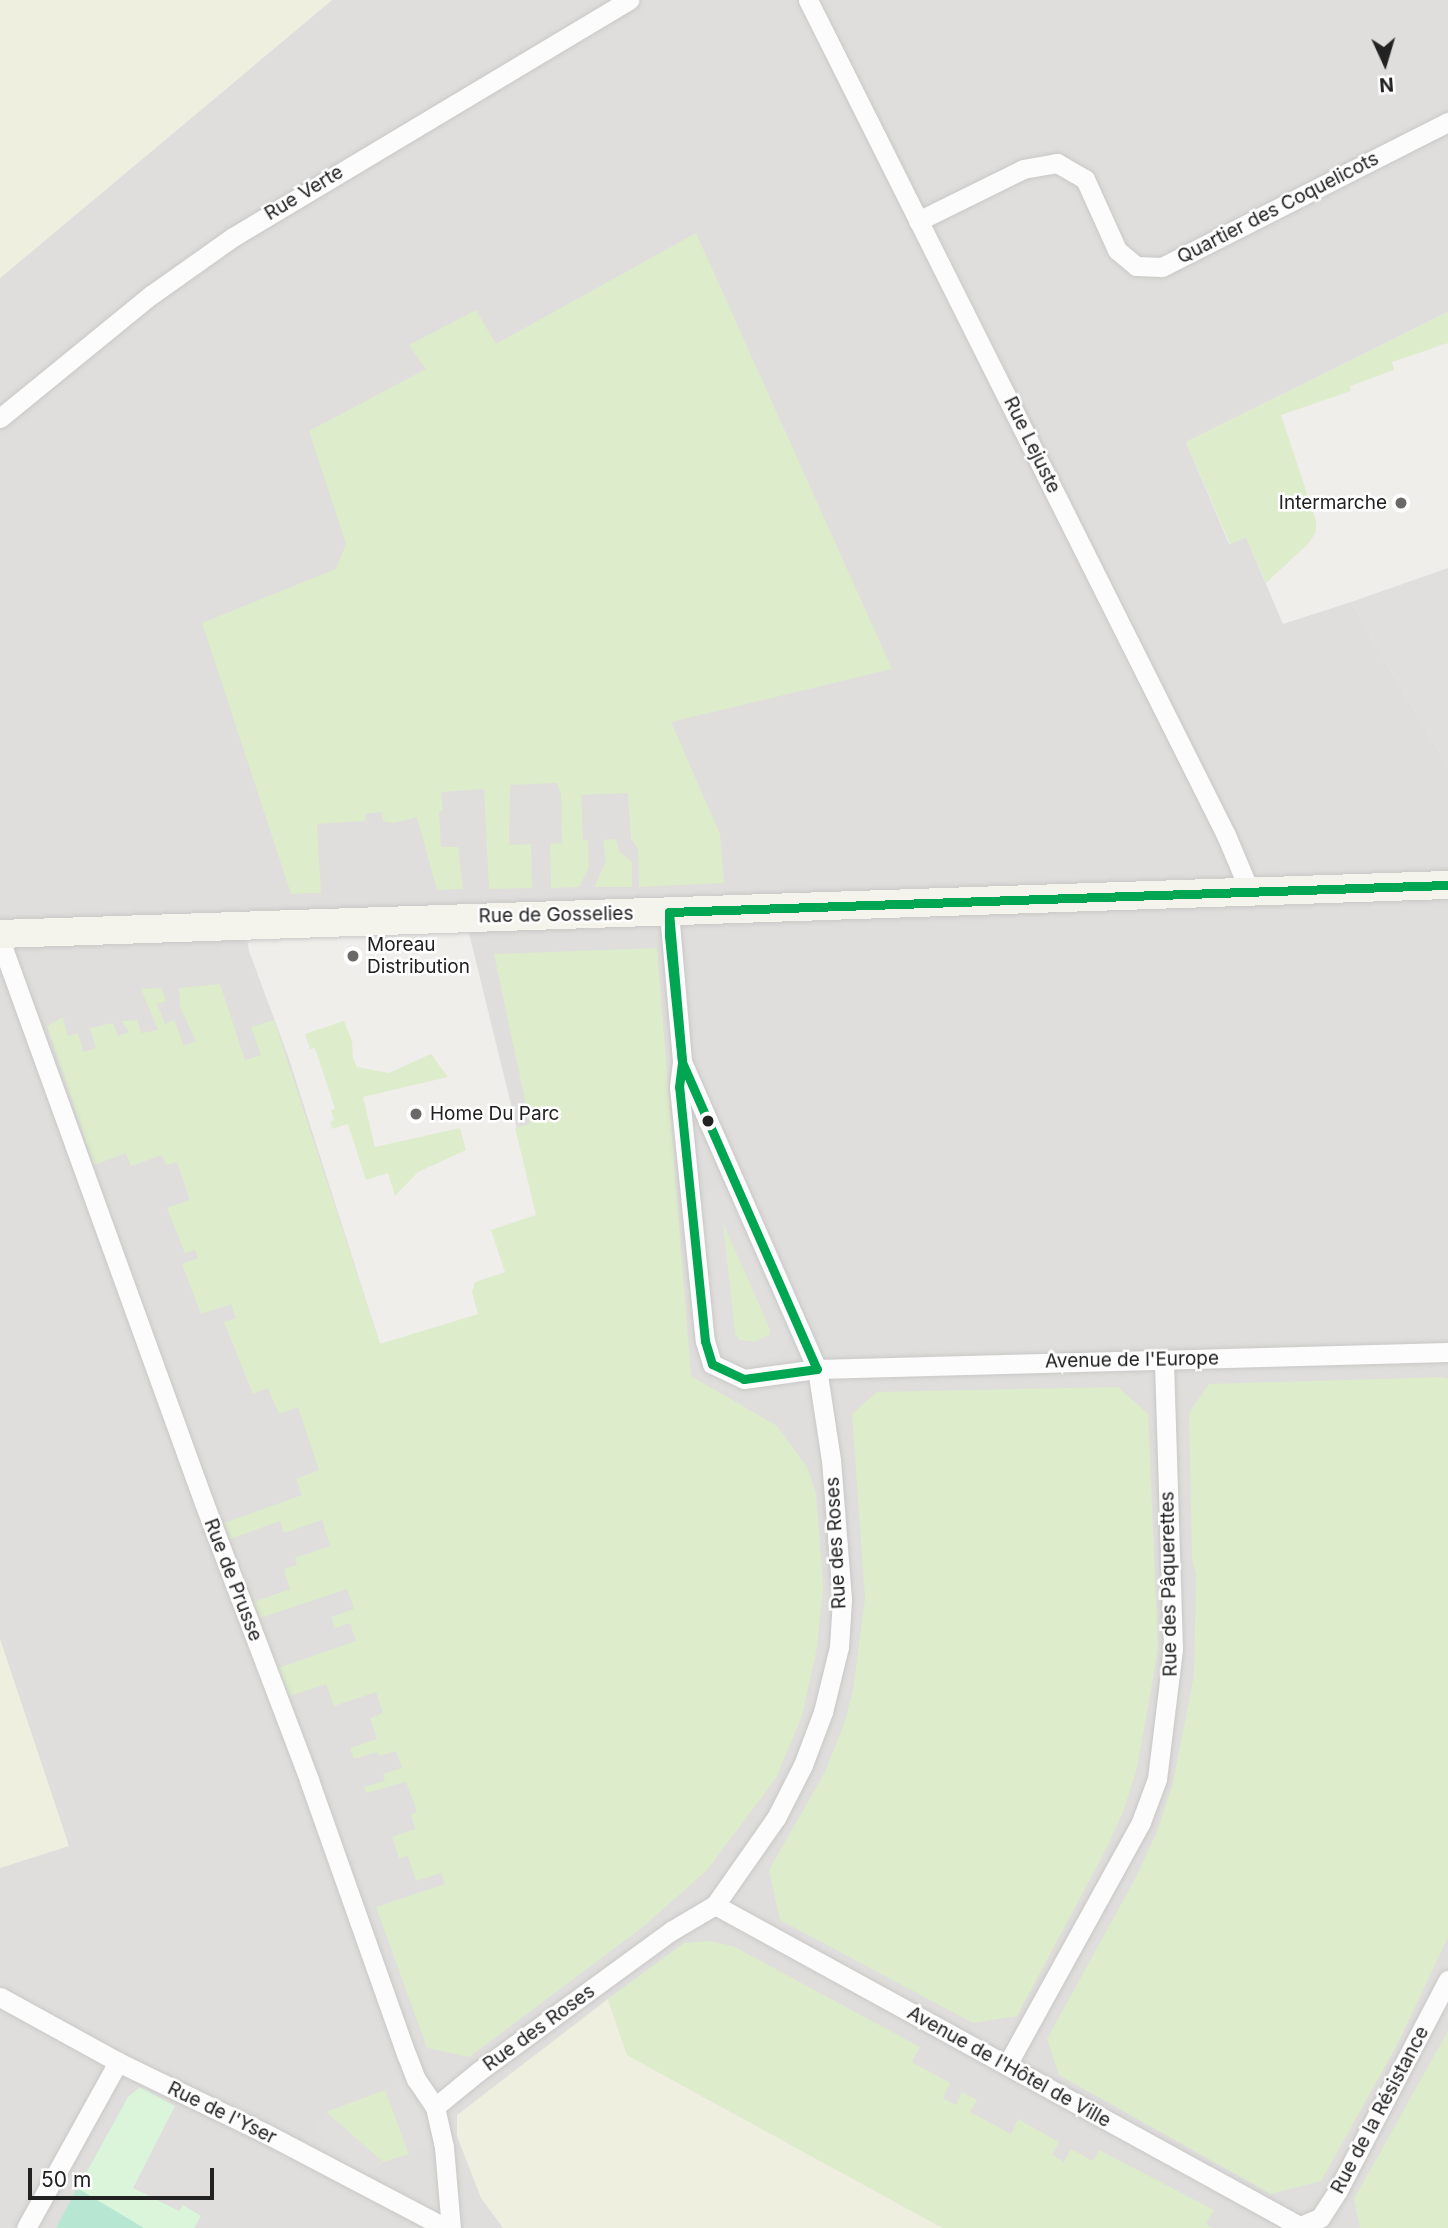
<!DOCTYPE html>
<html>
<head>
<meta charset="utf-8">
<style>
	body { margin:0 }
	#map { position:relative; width:1448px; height:2228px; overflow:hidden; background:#f0eeeb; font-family:Inter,sans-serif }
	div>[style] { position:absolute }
	.residential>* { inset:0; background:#dfdedc }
	.farmland>* { inset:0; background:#efefdf }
	.grass>* { inset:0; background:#ddeccb }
	.park>* { inset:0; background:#daf5da }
	.pitch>* { inset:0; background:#b7e6d2 }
	.parking>* { inset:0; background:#e0dfde }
	.roads { filter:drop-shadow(0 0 2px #c9c8c7) drop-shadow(0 0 2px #c9c8c7) }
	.minor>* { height:19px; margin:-9.5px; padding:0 9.5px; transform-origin:9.5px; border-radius:9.5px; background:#fdfcfc }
	.secondary>* { height:28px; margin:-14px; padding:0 14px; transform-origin:14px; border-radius:14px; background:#f4f4ed }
	.bus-1>* { height:9px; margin:-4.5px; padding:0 4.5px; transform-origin:4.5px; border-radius:4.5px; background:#00a651 }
	.dots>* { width:19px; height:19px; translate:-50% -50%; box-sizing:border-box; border:4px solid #fff; border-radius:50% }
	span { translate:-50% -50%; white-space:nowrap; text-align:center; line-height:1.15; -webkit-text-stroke:5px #fff; paint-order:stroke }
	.street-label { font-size:19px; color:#222 }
	.poi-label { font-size:19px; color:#222 }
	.right { translate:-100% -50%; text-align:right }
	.left { translate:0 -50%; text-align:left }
	.north { position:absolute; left:1350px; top:28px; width:70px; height:70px; -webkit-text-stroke:5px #fff; paint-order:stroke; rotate:176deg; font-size:19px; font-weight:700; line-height:28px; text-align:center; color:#222 }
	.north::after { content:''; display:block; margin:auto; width:24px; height:32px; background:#222; clip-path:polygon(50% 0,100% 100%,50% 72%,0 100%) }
	.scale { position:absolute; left:28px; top:2168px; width:186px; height:32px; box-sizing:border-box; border:4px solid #222; border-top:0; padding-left:9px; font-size:21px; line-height:24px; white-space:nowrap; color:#222; -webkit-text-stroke:5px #fff; paint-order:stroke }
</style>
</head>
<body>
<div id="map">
	<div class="residential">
		<i style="clip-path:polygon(evenodd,332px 0,1448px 0,1448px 312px,1186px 442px,1229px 544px,1246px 537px,1283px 624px,1351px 602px,1448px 767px,1448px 2228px,0 2228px,0 278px,332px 0,465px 917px,558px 1296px,380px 1344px,288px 1056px,249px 951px,245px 926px,465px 917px)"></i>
	</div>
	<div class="farmland">
		<i style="clip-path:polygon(0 0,332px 0,0 278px)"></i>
		<i style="clip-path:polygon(0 1639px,69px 1846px,0 1868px)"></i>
		<i style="clip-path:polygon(608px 1999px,627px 2055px,943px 2228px,503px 2228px,481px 2198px,457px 2136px,457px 2115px)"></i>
	</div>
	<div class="grass">
		<i style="clip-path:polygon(696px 233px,892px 669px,671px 722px,720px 834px,724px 883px,639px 887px,638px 849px,631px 839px,628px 793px,581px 795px,583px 840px,588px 840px,589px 867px,579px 887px,551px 888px,550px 844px,562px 843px,561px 795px,557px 783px,510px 785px,509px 845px,531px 844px,532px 888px,489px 889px,484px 789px,441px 792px,443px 811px,439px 811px,441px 847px,458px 847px,463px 889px,437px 890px,417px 817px,394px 823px,383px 821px,382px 812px,365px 814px,365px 821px,317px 824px,321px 893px,291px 894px,202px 623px,336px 569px,346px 544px,309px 431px,426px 369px,409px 345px,476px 310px,496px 344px)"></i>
		<i style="clip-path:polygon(1448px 312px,1448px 343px,1392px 362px,1394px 370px,1350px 386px,1351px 391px,1281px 415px,1316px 521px,1316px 532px,1309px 543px,1266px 583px,1246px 537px,1230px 544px,1186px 442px)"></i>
		<i style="clip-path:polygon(616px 839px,619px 851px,632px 862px,632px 887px,594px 887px,606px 861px,603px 840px)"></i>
		<i style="clip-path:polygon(657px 948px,691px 1376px,777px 1426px,807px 1467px,816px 1493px,823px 1589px,817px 1647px,802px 1716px,776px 1778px,707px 1870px,644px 1926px,469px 2057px,427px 2048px,376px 1907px,445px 1884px,441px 1873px,416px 1881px,408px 1856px,399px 1858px,392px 1837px,415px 1829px,411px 1815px,417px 1812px,406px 1782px,366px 1793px,364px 1787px,385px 1781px,383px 1774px,402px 1768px,396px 1751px,379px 1756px,377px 1752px,354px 1759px,350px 1748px,377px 1739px,370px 1718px,383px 1713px,376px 1692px,334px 1706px,326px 1684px,289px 1696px,278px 1668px,356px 1641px,350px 1623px,335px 1628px,331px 1617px,354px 1609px,347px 1589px,260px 1618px,254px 1602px,290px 1589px,284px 1569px,297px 1565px,295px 1558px,330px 1546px,322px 1520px,284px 1533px,280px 1521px,230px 1539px,224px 1523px,302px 1495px,296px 1479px,319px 1470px,298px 1407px,279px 1414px,268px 1388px,253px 1394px,224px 1322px,236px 1318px,231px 1304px,201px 1314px,182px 1264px,198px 1258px,195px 1250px,185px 1253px,167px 1208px,190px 1200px,177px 1162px,166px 1165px,162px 1155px,131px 1166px,126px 1153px,94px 1165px,47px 1026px,63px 1017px,68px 1036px,78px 1033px,83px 1052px,96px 1048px,90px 1028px,113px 1023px,118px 1036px,129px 1032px,122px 1021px,137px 1020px,141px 1033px,158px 1030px,141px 989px,161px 988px,166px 1001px,157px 1004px,165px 1024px,174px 1020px,184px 1046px,196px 1041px,180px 1007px,179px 988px,220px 984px,245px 1060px,261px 1055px,251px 1027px,274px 1020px,380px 1344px,478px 1314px,472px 1292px,475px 1282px,505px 1272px,491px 1230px,536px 1215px,515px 1128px,530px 1124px,494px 954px)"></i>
		<i style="clip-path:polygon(344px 1021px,352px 1041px,353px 1058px,357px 1067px,389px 1073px,431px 1054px,448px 1077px,363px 1097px,375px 1147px,460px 1128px,466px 1150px,418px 1172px,395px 1196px,388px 1173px,366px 1180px,348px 1124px,332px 1129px,330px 1122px,334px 1120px,331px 1110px,335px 1109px,315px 1048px,310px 1049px,305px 1034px)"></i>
		<i style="clip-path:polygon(722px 1220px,770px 1329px,769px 1335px,755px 1342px,739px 1340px,735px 1334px)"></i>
		<i style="clip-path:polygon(1442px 1377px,1448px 1379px,1448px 1937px,1398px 2043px,1321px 2181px,1271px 2194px,1059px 2075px,1047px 2039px,1135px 1879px,1157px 1832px,1173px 1783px,1194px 1675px,1196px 1576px,1192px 1558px,1189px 1413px,1209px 1384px)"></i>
		<i style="clip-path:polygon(1118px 1387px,1148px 1414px,1158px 1649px,1137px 1768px,1123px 1812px,1107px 1847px,1017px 2016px,973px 2023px,780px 1920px,769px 1870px,825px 1772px,844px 1724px,853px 1690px,865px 1598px,852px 1414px,877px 1392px)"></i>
		<i style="clip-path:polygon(708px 1941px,733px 1946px,920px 2047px,912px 2062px,950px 2083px,943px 2098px,956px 2105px,962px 2092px,977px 2100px,970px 2112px,1011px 2134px,1018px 2119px,1059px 2142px,1052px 2155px,1064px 2162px,1071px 2149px,1093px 2161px,1099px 2150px,1214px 2210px,1206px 2224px,1213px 2228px,943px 2228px,627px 2055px,608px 1999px,684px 1943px)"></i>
		<i style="clip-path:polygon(1448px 2031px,1448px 2228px,1360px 2228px,1354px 2199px)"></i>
		<i style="clip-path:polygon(385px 2090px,409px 2154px,383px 2162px,326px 2112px)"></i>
	</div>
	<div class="park">
		<i style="clip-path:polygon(140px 2087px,175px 2106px,133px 2188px,179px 2211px,183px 2205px,201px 2216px,194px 2228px,56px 2228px,128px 2097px)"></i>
	</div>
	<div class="pitch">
		<i style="clip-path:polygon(77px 2188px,144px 2228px,56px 2228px)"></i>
	</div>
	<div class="parking">
		<i style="clip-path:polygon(1448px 568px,1448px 767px,1351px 602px)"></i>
		<i style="clip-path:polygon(evenodd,721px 1185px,728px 1189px,790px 1328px,786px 1349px,777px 1358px,750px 1362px,737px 1359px,720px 1347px,715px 1337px,702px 1209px,706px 1193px,721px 1185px,723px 1223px,770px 1328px,769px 1335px,755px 1342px,739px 1340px,735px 1334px,723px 1223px)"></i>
		<i style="clip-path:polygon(408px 2082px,431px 2145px,409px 2154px,385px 2090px)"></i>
		<i style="clip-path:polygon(326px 2112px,383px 2162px,369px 2178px,312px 2128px)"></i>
	</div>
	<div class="roads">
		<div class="minor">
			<i style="left:808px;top:0;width:934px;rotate:63.41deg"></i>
			<i style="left:1226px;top:835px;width:62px;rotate:67.2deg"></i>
			<i style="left:918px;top:221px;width:117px;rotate:-26.3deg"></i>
			<i style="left:1023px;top:169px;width:35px;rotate:-10deg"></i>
			<i style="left:1057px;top:163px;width:32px;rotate:30deg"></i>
			<i style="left:1085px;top:179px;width:78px;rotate:65.7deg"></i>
			<i style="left:1117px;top:250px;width:25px;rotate:40deg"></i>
			<i style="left:1136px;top:266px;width:26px;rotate:2deg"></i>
			<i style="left:1162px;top:267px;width:321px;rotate:-26.9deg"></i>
			<i style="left:0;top:418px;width:195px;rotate:-39.2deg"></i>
			<i style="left:151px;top:295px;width:100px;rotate:-35.3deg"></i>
			<i style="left:233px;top:237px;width:462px;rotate:-30.9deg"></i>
			<i style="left:669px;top:912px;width:151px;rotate:85deg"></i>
			<i style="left:682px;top:1062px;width:25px;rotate:97deg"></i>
			<i style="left:679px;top:1087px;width:255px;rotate:84.2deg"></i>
			<i style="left:705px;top:1341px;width:24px;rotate:73deg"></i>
			<i style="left:712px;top:1364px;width:35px;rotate:25deg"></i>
			<i style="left:744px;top:1379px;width:74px;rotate:-7.8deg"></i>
			<i style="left:817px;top:1369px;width:631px;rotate:-1.54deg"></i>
			<i style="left:2px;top:934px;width:14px;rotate:86deg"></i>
			<i style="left:3px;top:948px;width:590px;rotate:70.09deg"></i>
			<i style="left:204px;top:1503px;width:296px;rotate:69.2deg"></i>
			<i style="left:309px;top:1780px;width:293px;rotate:70.5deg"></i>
			<i style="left:407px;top:2056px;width:25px;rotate:69deg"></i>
			<i style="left:416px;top:2079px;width:34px;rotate:56deg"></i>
			<i style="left:435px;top:2107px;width:41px;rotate:77.3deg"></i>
			<i style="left:444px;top:2147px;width:81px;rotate:85.1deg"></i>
			<i style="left:715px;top:1905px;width:671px;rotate:28.78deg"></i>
			<i style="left:0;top:1997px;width:135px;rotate:28.8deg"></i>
			<i style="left:118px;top:2062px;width:165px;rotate:25.8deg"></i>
			<i style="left:267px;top:2134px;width:202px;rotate:27.7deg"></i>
			<i style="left:1007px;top:2065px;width:277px;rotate:-61.1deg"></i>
			<i style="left:1141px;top:1822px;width:46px;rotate:-69.6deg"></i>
			<i style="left:1157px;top:1779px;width:131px;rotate:-83deg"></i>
			<i style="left:1173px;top:1649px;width:290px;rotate:-91.8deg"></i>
			<i style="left:435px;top:2107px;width:57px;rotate:-39.3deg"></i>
			<i style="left:479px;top:2071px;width:238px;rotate:-36.1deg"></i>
			<i style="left:671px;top:1931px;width:51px;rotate:-30.6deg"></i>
			<i style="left:715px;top:1905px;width:106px;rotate:-55deg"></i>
			<i style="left:776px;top:1818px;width:59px;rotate:-63deg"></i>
			<i style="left:803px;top:1765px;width:57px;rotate:-69.3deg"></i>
			<i style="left:823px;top:1712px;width:67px;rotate:-76.2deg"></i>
			<i style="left:839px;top:1647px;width:48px;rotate:-86.4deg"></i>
			<i style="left:842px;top:1599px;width:139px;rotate:-94.5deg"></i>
			<i style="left:831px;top:1460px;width:92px;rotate:-98.7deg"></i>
			<i style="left:817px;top:1369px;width:335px;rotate:-113.7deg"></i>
			<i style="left:26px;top:2228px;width:190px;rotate:-61deg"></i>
			<i style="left:1296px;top:2228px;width:26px;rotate:-23deg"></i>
			<i style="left:1320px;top:2218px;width:33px;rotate:-57deg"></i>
			<i style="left:1338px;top:2190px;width:237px;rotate:-62.4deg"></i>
		</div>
		<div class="secondary">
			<i style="left:0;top:934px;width:1449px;rotate:-1.94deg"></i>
		</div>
	</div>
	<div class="bus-1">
		<i style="left:669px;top:912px;width:151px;rotate:85deg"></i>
		<i style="left:682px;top:1062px;width:127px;rotate:-95.9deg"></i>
		<i style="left:669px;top:936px;width:24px;rotate:-90deg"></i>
		<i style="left:669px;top:912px;width:779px;rotate:-1.99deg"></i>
		<i style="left:682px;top:1062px;width:335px;rotate:66.3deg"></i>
		<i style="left:817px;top:1369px;width:74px;rotate:172.2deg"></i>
		<i style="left:744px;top:1379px;width:35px;rotate:-155deg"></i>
		<i style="left:712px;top:1364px;width:24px;rotate:-107deg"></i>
		<i style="left:705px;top:1341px;width:255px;rotate:-95.8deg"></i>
		<i style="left:679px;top:1087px;width:25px;rotate:-83deg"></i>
	</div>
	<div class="dots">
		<i style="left:1401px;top:503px;background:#6a6968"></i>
		<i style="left:353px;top:956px;background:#6a6968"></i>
		<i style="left:416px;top:1114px;background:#6a6968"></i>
		<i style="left:708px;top:1121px;background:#222"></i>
	</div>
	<div class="street-label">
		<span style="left:304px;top:193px;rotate:-31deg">Rue Verte</span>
		<span style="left:1278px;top:208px;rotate:-27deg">Quartier des Coquelicots</span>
		<span style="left:1032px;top:445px;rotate:64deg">Rue Lejuste</span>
		<span style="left:556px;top:915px;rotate:-1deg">Rue de Gosselies</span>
		<span style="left:1132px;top:1360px;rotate:-1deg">Avenue de l'Europe</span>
		<span style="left:836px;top:1543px;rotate:-93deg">Rue des Roses</span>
		<span style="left:233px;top:1580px;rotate:69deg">Rue de Prusse</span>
		<span style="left:1169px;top:1584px;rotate:-91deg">Rue des Pâquerettes</span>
		<span style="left:539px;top:2028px;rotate:-36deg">Rue des Roses</span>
		<span style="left:1009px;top:2067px;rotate:29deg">Avenue de l'Hôtel de Ville</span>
		<span style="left:1380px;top:2110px;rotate:-62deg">Rue de la Résistance</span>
		<span style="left:222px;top:2113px;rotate:26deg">Rue de l'Yser</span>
	</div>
	<div class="poi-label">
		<span class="right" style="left:1387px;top:503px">Intermarche</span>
		<span class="left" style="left:367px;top:956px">Moreau<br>Distribution</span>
		<span class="left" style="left:430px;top:1114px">Home Du Parc</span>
	</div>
	<div class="north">N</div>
	<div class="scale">50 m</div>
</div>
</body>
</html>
